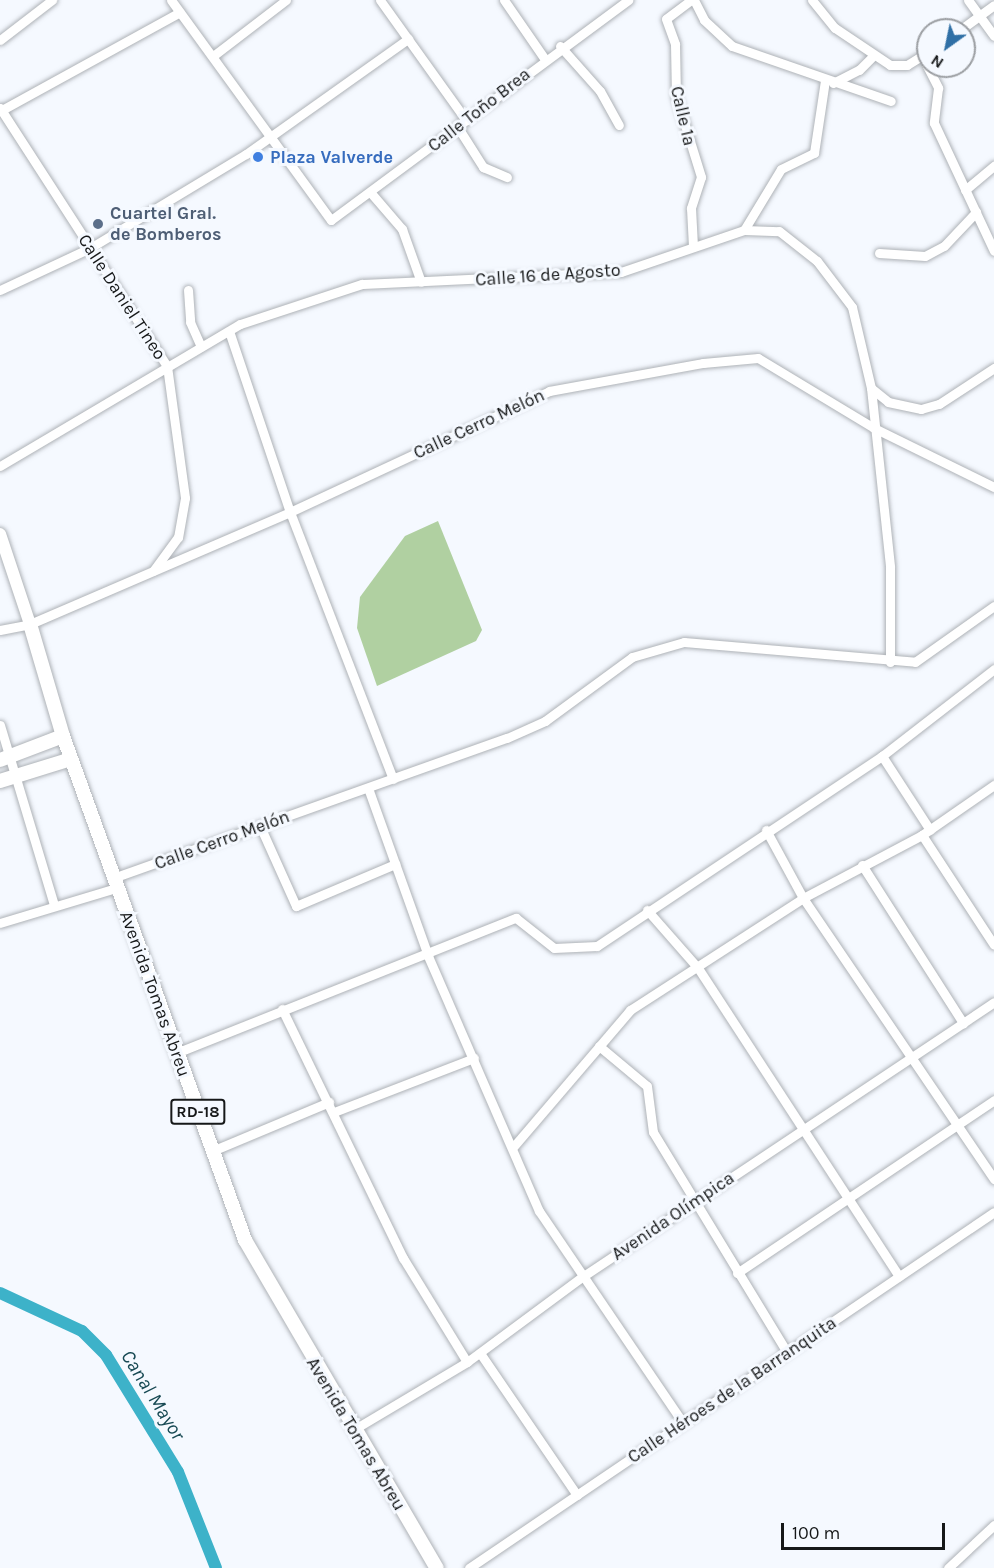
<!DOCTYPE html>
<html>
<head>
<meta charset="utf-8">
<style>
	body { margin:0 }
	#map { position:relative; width:994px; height:1568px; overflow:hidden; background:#f5f9ff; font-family:Karla,sans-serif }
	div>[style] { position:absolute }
	.green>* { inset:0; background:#b0d0a1 }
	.canal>* { height:12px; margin:-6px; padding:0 6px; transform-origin:6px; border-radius:6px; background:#3db2c9 }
	.roads { filter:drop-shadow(0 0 2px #aeb2b7) drop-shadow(0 0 2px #aeb2b7) }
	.street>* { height:9px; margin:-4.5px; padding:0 4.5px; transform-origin:4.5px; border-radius:4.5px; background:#fff }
	.secondary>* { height:12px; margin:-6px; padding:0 6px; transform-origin:6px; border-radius:6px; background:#fff }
	.primary>* { height:14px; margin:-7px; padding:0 7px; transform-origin:7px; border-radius:7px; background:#fff }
	.dots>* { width:16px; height:16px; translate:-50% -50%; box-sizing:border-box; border:3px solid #f5f9ff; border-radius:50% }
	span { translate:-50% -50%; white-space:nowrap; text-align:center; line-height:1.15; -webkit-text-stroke:6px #f5f9ff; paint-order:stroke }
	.shield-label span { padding:2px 4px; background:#f5f9ff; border:2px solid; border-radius:4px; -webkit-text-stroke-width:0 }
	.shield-label { font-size:16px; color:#161819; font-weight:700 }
	.street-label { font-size:18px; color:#161819 }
	.shop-label { font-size:18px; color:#366cbe; font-weight:700 }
	.left { translate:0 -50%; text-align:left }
	.service-label { font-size:18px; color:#4e5e75; font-weight:700 }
	.water-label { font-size:20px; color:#184a54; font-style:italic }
	.north { position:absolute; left:916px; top:18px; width:60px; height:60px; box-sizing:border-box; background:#f5f9ff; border:2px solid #9c9fa3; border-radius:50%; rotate:213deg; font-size:16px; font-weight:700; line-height:24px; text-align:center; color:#161819 }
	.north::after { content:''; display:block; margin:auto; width:21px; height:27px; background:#3070a6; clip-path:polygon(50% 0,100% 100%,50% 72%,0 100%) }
	.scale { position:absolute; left:781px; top:1523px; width:164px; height:27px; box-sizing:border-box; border:3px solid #161819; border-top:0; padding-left:8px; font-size:18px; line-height:21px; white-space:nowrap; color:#161819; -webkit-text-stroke:4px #f5f9ff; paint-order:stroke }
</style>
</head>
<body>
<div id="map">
	<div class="green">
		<i style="clip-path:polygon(438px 521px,482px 630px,476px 641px,377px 686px,357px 628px,360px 597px,405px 536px)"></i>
	</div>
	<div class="canal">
		<i style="left:0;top:1293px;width:90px;rotate:24.9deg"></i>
		<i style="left:82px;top:1331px;width:34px;rotate:45deg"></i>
		<i style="left:106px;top:1355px;width:137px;rotate:58.4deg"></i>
		<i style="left:178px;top:1472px;width:103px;rotate:68.4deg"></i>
	</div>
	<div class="roads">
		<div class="street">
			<i style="left:171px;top:0;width:272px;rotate:54deg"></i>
			<i style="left:331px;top:220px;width:370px;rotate:-36.5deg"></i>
			<i style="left:380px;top:0;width:148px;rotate:54.4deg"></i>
			<i style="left:504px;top:0;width:70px;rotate:55.4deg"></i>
			<i style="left:691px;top:0;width:31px;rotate:143deg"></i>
			<i style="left:666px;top:19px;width:27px;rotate:70deg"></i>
			<i style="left:675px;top:44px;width:52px;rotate:88.9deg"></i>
			<i style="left:676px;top:96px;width:85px;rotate:72.8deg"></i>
			<i style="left:701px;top:177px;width:33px;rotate:108deg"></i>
			<i style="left:691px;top:208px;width:36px;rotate:87deg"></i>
			<i style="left:694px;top:0;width:22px;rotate:63deg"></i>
			<i style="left:704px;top:20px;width:38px;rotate:43deg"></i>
			<i style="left:732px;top:46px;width:168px;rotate:19.1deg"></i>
			<i style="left:812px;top:0;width:36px;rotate:51deg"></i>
			<i style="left:835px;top:28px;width:66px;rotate:33.9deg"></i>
			<i style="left:890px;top:65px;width:17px"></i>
			<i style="left:907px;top:65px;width:25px;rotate:-32deg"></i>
			<i style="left:968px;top:0;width:44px;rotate:54.2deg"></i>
			<i style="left:960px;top:30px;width:42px;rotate:-36.3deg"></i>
			<i style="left:0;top:40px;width:66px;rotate:-37.6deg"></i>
			<i style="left:560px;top:46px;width:60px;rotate:48.4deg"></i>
			<i style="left:600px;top:91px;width:39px;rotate:61deg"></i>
			<i style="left:213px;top:56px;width:92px;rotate:-37.5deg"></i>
			<i style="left:922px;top:56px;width:36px;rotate:63deg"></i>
			<i style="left:938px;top:88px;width:35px;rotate:97deg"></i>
			<i style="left:934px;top:123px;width:141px;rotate:64.9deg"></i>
			<i style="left:833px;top:83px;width:29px;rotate:-27deg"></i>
			<i style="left:859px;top:70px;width:21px;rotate:-45deg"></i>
			<i style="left:0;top:108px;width:307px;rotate:57.1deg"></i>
			<i style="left:167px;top:366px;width:133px;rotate:82.2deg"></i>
			<i style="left:185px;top:498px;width:40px;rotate:100deg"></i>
			<i style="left:178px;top:537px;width:42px;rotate:126.3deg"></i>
			<i style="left:0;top:111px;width:205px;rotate:-28.8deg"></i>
			<i style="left:457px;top:126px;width:49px;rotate:57.6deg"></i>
			<i style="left:483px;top:167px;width:26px;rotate:23deg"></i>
			<i style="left:965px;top:190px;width:38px;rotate:-40deg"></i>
			<i style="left:371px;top:193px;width:48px;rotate:49.3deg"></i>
			<i style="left:402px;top:229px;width:56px;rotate:70.3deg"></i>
			<i style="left:744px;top:230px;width:71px;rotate:-58.8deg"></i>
			<i style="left:781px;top:169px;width:37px;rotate:-26deg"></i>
			<i style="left:814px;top:153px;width:74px;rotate:-81.4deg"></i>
			<i style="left:879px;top:253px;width:46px;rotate:3.7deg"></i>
			<i style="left:925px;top:256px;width:21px;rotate:-28deg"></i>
			<i style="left:944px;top:246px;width:47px;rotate:-46.7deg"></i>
			<i style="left:0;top:290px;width:99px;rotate:-25deg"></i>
			<i style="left:90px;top:248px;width:182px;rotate:-31.1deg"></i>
			<i style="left:246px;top:154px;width:199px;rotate:-35.4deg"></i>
			<i style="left:188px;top:290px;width:32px;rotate:86deg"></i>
			<i style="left:190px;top:322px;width:27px;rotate:66deg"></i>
			<i style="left:229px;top:331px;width:191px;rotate:71.4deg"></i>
			<i style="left:290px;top:512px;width:286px;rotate:68.9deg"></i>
			<i style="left:871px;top:388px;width:22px;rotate:39deg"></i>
			<i style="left:888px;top:402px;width:34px;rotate:12deg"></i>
			<i style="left:921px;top:409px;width:19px;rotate:-16deg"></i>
			<i style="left:939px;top:404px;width:66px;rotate:-33.2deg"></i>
			<i style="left:0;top:466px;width:279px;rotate:-30.6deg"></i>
			<i style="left:240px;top:324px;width:128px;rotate:-18.2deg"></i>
			<i style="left:362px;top:284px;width:259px;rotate:-2.7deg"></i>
			<i style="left:621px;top:272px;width:130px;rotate:-18.9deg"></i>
			<i style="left:744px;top:230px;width:35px;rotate:2deg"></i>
			<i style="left:779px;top:231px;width:48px;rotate:38.3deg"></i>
			<i style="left:817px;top:261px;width:58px;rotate:52.7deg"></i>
			<i style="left:852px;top:307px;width:83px;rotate:76.8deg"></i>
			<i style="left:871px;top:388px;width:180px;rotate:83.9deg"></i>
			<i style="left:890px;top:567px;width:95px;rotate:90deg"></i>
			<i style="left:0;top:630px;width:31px;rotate:-11deg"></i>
			<i style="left:30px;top:624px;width:283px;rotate:-23.3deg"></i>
			<i style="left:290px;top:512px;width:286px;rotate:-25deg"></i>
			<i style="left:549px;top:391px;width:157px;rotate:-10.3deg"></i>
			<i style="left:703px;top:363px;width:55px;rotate:-5.2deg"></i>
			<i style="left:758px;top:358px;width:135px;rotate:31.1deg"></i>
			<i style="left:874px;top:428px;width:134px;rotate:26.2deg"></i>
			<i style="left:0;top:725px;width:188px;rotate:73.3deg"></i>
			<i style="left:882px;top:756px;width:88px;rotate:57deg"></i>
			<i style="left:368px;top:788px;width:178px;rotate:70.3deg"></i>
			<i style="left:428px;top:956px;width:278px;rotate:66.5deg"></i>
			<i style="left:539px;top:1211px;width:256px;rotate:55.8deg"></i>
			<i style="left:260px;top:826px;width:88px;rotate:65.8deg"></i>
			<i style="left:296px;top:906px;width:108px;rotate:-23deg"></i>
			<i style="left:766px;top:830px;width:77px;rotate:61.4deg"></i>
			<i style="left:803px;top:898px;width:340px;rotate:55.8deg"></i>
			<i style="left:922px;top:835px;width:131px;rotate:56.8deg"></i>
			<i style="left:862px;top:865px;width:188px;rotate:57.4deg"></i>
			<i style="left:113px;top:878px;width:418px;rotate:-19.6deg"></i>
			<i style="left:507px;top:738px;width:42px;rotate:-24.1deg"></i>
			<i style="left:545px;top:721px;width:108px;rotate:-36.3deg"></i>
			<i style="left:632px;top:657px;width:54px;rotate:-16.1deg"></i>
			<i style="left:684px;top:642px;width:232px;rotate:4.9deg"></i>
			<i style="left:915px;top:662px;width:97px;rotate:-35.3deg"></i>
			<i style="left:647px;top:910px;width:77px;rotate:48.7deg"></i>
			<i style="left:698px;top:968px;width:368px;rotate:56.9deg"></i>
			<i style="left:0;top:923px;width:121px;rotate:-16.8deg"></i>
			<i style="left:282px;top:1009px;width:277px;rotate:64.1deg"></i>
			<i style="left:403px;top:1258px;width:122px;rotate:58.4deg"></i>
			<i style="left:599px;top:1046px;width:62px;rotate:39.8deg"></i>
			<i style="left:647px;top:1086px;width:46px;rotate:82.6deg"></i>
			<i style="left:653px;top:1132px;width:258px;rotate:58.7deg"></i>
			<i style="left:176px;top:1053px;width:366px;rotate:-21.7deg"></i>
			<i style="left:516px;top:918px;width:48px;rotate:38.3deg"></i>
			<i style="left:554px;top:948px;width:43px;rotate:-2.7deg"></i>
			<i style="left:597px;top:946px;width:343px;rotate:-33.7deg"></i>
			<i style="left:882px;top:756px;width:142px;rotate:-37.8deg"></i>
			<i style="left:334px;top:1112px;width:150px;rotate:-21.1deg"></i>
			<i style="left:514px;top:1146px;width:179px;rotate:-49.5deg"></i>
			<i style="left:630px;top:1010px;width:206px;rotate:-32.9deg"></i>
			<i style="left:803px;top:898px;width:135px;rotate:-27.9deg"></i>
			<i style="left:922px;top:835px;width:88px;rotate:-34.8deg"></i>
			<i style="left:212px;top:1151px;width:127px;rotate:-22.7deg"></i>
			<i style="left:737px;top:1273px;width:310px;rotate:-33.9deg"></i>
			<i style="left:480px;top:1353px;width:172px;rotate:55.7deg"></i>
			<i style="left:353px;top:1430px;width:133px;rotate:-30.8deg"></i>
			<i style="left:467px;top:1362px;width:143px;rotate:-36.5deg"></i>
			<i style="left:582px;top:1277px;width:495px;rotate:-33.7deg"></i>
			<i style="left:469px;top:1568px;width:634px;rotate:-34.14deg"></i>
			<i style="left:948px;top:1568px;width:63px;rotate:-43.1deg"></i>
		</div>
		<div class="secondary">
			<i style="left:0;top:534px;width:95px;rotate:71.6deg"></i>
		</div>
		<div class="primary">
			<i style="left:30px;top:624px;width:117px;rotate:73.6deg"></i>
			<i style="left:63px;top:736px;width:536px;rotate:70.14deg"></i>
			<i style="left:245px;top:1240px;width:380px;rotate:59.7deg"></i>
			<i style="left:0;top:760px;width:67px;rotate:-20.9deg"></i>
			<i style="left:0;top:781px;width:74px;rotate:-17.2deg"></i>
		</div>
	</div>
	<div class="dots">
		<i style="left:258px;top:157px;background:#3f7fe0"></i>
		<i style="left:98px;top:224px;background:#5c6f8a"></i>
	</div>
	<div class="shield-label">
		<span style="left:198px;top:1112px">RD-18</span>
	</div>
	<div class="street-label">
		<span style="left:479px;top:110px;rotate:-38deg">Calle Toño Brea</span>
		<span style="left:683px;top:116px;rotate:77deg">Calle 1ª</span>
		<span style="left:548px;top:275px;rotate:-4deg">Calle 16 de Agosto</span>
		<span style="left:122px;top:297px;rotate:57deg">Calle Daniel Tineo</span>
		<span style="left:479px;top:424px;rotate:-25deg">Calle Cerro Melón</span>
		<span style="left:222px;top:840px;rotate:-20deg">Calle Cerro Melón</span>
		<span style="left:155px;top:994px;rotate:70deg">Avenida Tomas Abreu</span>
		<span style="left:673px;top:1216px;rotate:-34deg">Avenida Olímpica</span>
		<span style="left:732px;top:1390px;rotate:-34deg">Calle Héroes de la Barranquita</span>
		<span style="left:356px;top:1434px;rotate:59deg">Avenida Tomas Abreu</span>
	</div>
	<div class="shop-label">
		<span class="left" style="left:270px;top:157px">Plaza Valverde</span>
	</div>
	<div class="service-label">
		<span class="left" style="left:110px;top:224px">Cuartel Gral.<br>de Bomberos</span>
	</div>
	<div class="water-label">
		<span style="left:153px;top:1395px;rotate:58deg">Canal Mayor</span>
	</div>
	<div class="north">N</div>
	<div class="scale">100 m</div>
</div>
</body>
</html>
